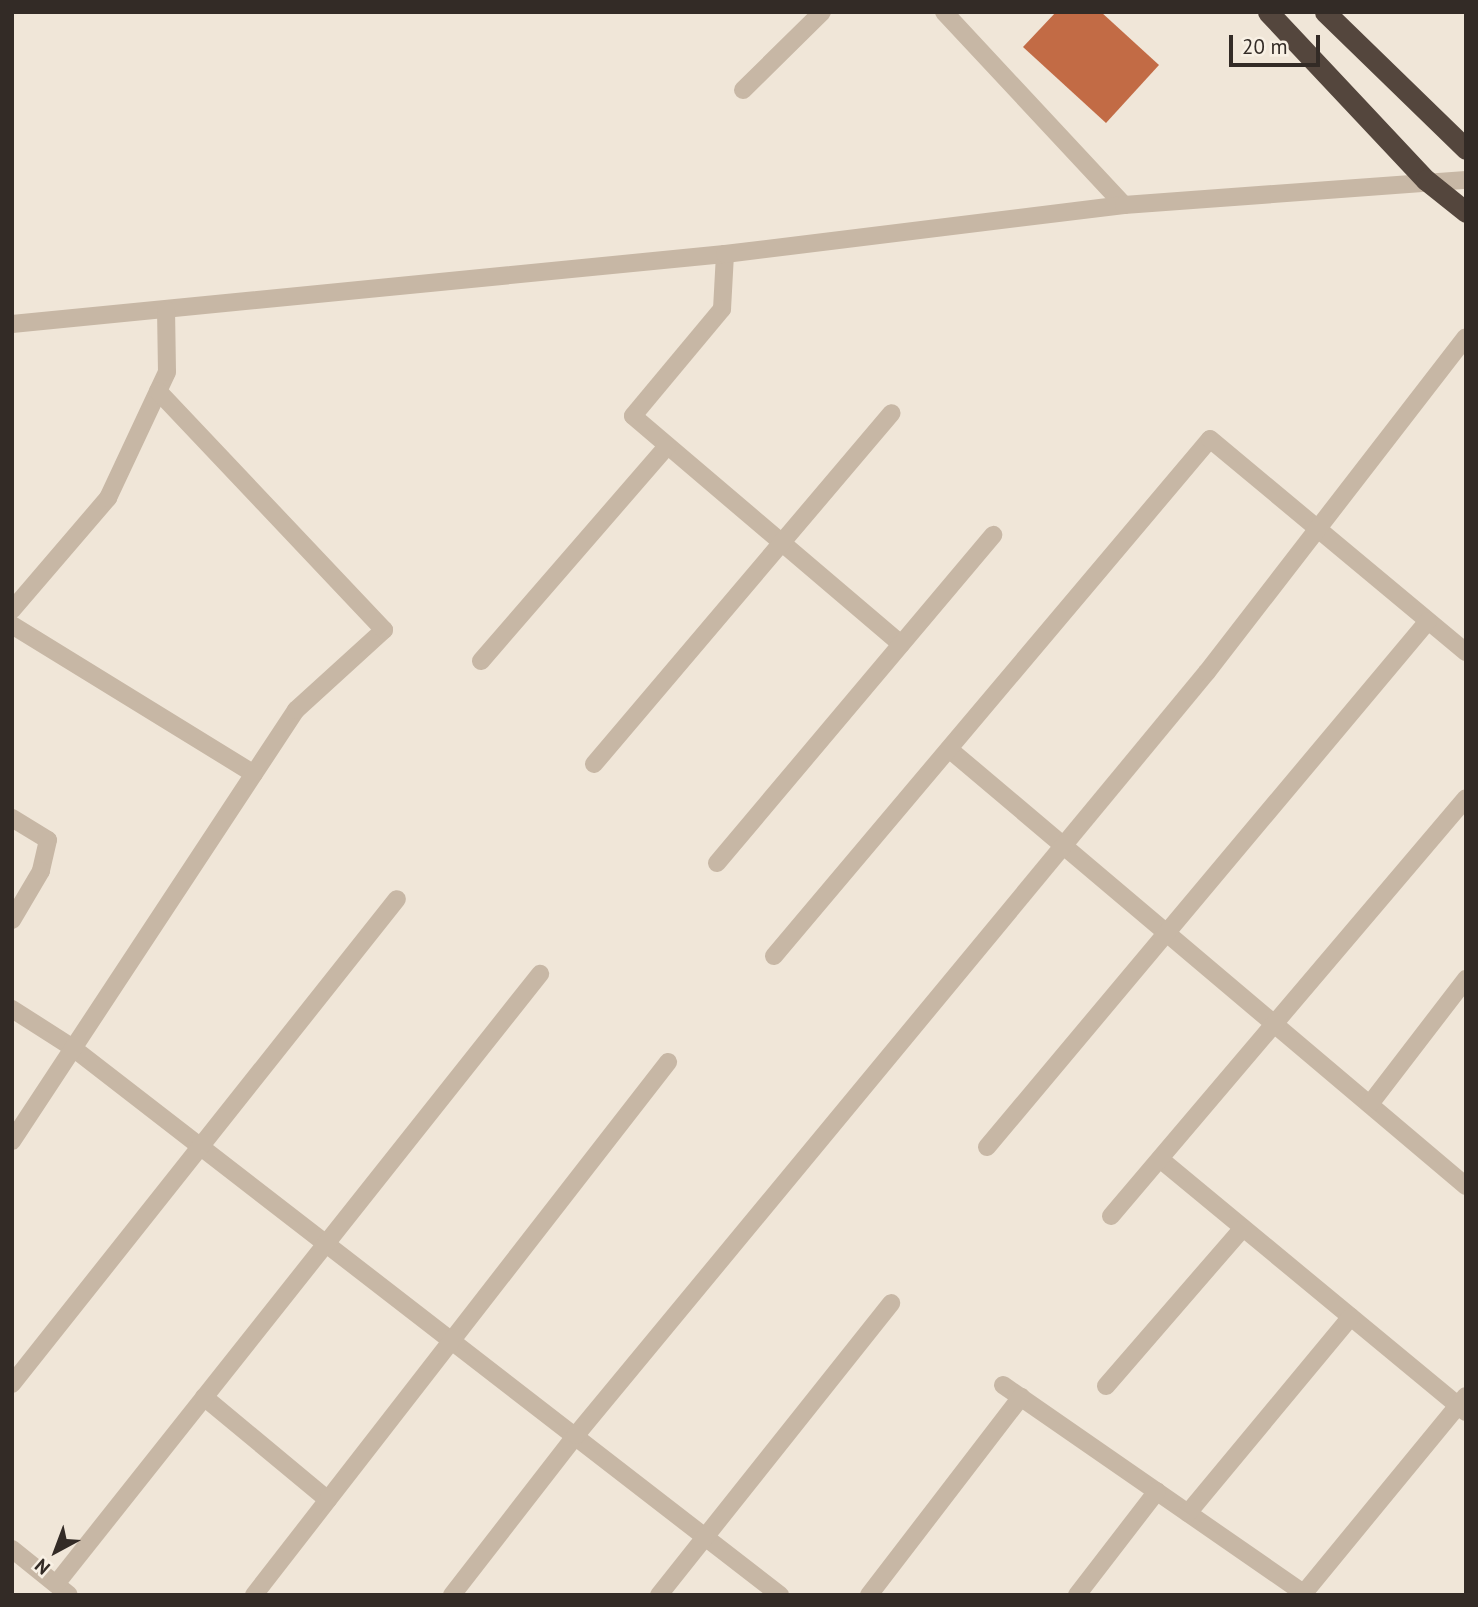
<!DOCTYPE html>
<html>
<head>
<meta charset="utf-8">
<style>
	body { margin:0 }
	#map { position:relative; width:1478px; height:1607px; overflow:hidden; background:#f0e6d8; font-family:"PT Sans",sans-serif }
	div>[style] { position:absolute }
	.building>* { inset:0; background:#c26b45 }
	.minor>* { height:18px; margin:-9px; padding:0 9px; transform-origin:9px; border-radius:9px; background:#c7b7a5 }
	.highway>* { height:21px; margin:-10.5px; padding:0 10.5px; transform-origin:10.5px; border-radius:10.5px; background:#54463d }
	span { translate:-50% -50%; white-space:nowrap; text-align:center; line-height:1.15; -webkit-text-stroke:7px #f8f0e4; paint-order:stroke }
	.frame { position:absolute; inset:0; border:14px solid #332b26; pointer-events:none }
	.north { position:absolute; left:21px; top:1516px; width:70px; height:70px; -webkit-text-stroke:5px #f8f0e4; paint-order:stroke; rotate:221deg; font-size:19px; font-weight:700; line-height:28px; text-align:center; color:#332b26 }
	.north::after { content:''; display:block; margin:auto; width:24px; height:32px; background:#332b26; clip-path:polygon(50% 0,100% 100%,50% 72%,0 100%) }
	.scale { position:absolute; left:1229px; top:35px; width:91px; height:32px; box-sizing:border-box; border:4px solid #332b26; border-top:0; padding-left:9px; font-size:21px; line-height:24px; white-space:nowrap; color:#332b26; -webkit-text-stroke:5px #f8f0e4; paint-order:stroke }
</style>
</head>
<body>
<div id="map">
	<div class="building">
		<i style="clip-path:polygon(1056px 12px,1101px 12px,1159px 65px,1106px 123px,1023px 47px)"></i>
	</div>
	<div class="minor">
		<i style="left:944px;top:12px;width:264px;rotate:47deg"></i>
		<i style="left:743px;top:90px;width:111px;rotate:-44.6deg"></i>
		<i style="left:725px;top:254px;width:55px;rotate:93.1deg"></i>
		<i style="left:722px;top:309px;width:139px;rotate:129.8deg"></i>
		<i style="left:633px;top:416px;width:352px;rotate:40.4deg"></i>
		<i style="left:12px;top:324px;width:716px;rotate:-5.61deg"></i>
		<i style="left:725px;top:254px;width:402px;rotate:-7deg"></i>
		<i style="left:1124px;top:205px;width:343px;rotate:-4.2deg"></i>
		<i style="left:12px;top:610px;width:148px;rotate:-49.4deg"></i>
		<i style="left:108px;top:498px;width:139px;rotate:-64.9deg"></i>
		<i style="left:167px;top:372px;width:62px;rotate:-90.9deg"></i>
		<i style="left:12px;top:625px;width:284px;rotate:31.6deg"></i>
		<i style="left:481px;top:661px;width:284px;rotate:-49.1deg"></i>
		<i style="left:949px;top:749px;width:677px;rotate:40.21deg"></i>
		<i style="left:594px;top:764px;width:460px;rotate:-49.7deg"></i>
		<i style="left:12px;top:818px;width:42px;rotate:31.4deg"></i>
		<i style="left:48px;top:840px;width:32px;rotate:103deg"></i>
		<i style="left:41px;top:871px;width:57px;rotate:120.6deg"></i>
		<i style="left:717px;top:863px;width:429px;rotate:-49.9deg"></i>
		<i style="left:774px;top:956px;width:676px;rotate:-49.86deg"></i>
		<i style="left:1210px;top:439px;width:333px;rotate:39.8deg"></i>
		<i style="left:12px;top:1009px;width:72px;rotate:32.6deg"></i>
		<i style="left:73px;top:1048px;width:894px;rotate:37.73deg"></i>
		<i style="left:1370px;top:1104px;width:158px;rotate:-52.5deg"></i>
		<i style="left:12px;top:1141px;width:516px;rotate:-56.62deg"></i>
		<i style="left:296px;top:710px;width:119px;rotate:-42.3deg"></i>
		<i style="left:384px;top:630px;width:329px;rotate:-133.4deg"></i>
		<i style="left:987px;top:1147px;width:686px;rotate:-50.02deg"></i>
		<i style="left:1160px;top:1159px;width:397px;rotate:39.6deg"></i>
		<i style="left:1111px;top:1216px;width:548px;rotate:-49.66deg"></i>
		<i style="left:12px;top:1384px;width:619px;rotate:-51.56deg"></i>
		<i style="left:1003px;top:1385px;width:369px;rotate:34.7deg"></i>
		<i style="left:1106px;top:1386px;width:209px;rotate:-49.1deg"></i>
		<i style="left:204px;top:1397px;width:161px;rotate:39.7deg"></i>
		<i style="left:1188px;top:1513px;width:255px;rotate:-50.3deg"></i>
		<i style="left:12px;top:1549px;width:73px;rotate:38.9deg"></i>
		<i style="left:56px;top:1584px;width:779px;rotate:-51.57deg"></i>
		<i style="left:1304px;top:1593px;width:255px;rotate:-50.6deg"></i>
		<i style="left:254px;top:1595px;width:675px;rotate:-52.16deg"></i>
		<i style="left:452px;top:1595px;width:202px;rotate:-52.2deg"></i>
		<i style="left:576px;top:1435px;width:990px;rotate:-50.41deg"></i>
		<i style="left:1207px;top:672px;width:423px;rotate:-52.3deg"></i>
		<i style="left:659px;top:1595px;width:373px;rotate:-51.5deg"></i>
		<i style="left:869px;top:1595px;width:250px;rotate:-52.5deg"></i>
		<i style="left:1077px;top:1595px;width:131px;rotate:-52.4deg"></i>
	</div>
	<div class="highway">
		<i style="left:1268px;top:12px;width:231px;rotate:46.8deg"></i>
		<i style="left:1426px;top:180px;width:51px;rotate:38.7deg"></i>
		<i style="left:1325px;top:12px;width:197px;rotate:44.2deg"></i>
	</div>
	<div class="frame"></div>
	<div class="north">N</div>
	<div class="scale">20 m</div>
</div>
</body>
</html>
